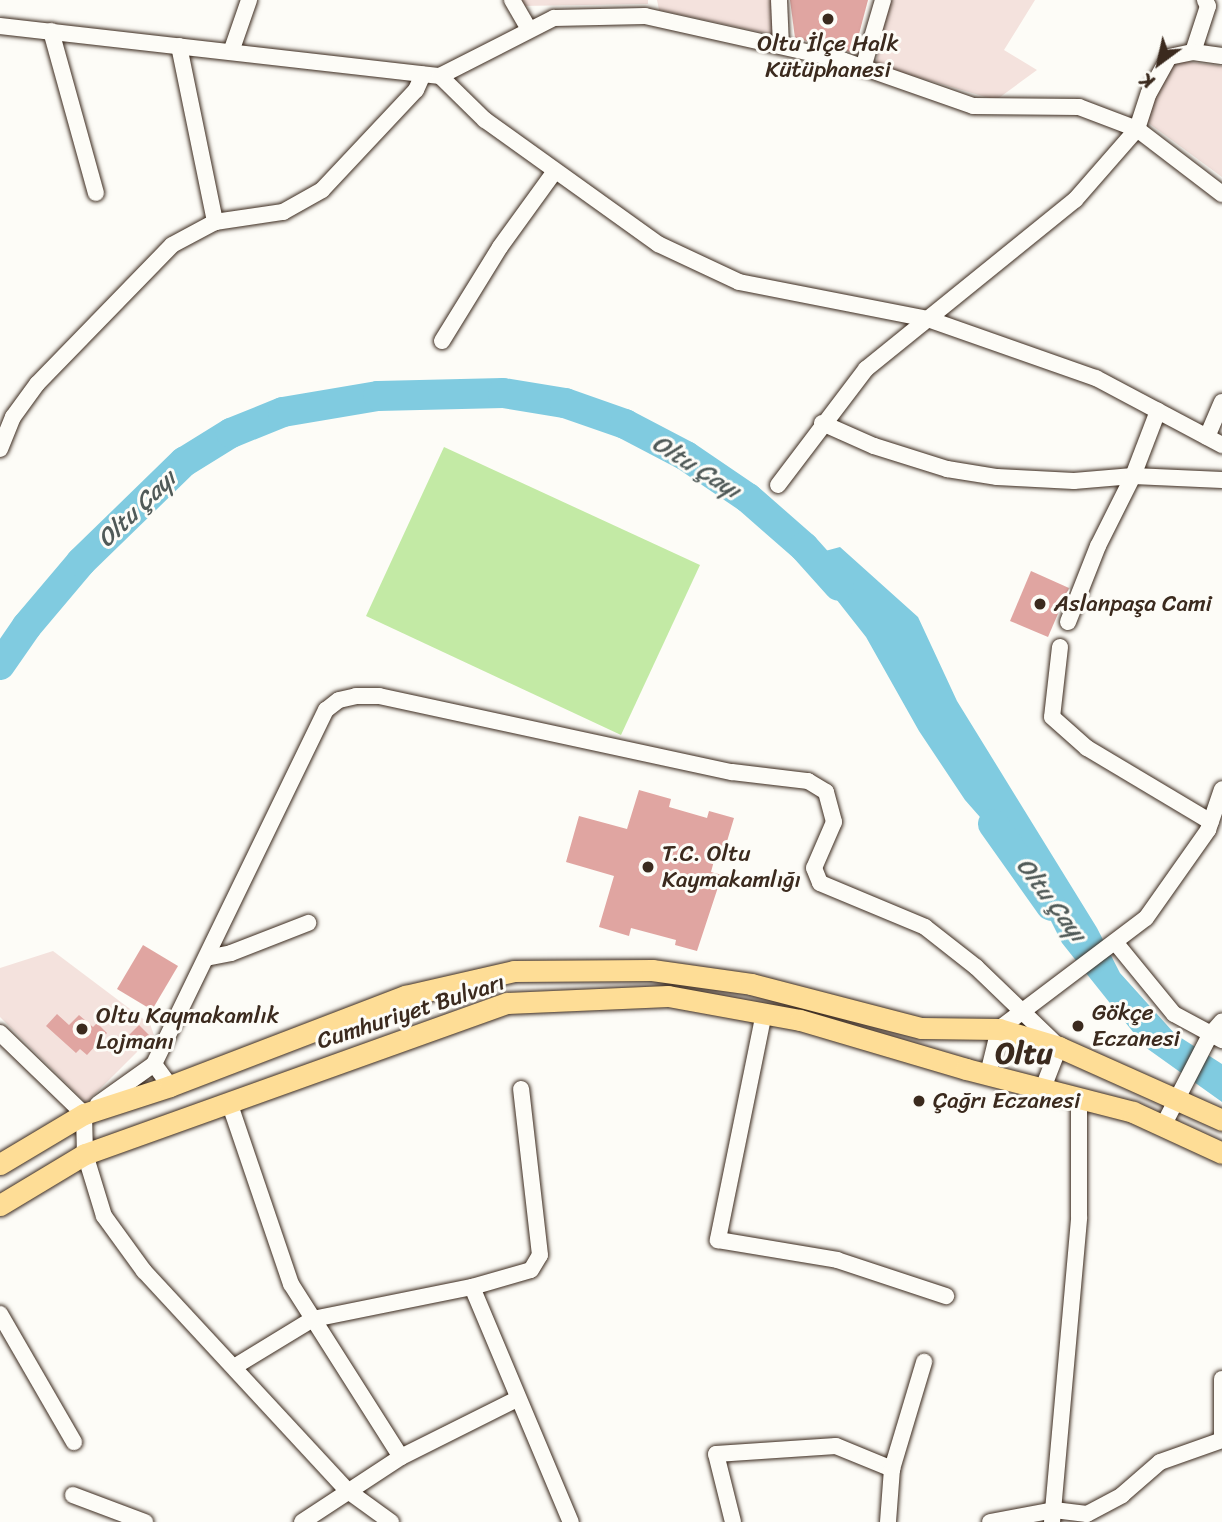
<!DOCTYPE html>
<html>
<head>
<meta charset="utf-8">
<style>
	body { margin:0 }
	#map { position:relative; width:1222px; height:1522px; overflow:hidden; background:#fdfcf7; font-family:Sriracha,sans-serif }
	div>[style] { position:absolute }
	.built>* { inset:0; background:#f4e2dd }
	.green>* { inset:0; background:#c3eaa5 }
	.water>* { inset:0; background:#80cbe0 }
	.river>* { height:30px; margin:-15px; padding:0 15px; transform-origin:15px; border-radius:15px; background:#80cbe0 }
	.building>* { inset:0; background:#e0a5a1 }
	.roads { filter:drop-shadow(0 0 2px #3b2a1e) drop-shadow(0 0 2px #3b2a1e) }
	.minor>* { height:16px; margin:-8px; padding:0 8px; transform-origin:8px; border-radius:8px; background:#fdfcf7 }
	.major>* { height:21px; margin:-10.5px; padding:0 10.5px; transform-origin:10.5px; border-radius:10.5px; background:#fedd96 }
	.dots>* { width:19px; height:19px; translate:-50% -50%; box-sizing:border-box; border:4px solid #fdfcf7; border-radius:50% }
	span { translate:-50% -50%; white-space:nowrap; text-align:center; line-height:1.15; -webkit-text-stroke:6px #fdfcf7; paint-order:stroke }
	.poi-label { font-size:23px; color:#3b2a1e }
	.left { translate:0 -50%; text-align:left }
	.street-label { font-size:23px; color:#3b2a1e }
	.water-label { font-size:24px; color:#505a58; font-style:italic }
	.district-label { font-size:30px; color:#3b2a1e; font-weight:700 }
	.north { position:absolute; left:1124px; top:28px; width:70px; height:70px; -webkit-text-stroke:5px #fdfcf7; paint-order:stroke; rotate:213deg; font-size:19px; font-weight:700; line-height:28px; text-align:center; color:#3b2a1e }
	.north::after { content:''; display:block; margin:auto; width:24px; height:32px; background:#3b2a1e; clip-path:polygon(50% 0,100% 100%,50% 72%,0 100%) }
</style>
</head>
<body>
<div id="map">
	<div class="built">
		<i style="clip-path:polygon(519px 0,648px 0,648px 4px,521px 6px)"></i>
		<i style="clip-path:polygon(657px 0,783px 0,788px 38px,659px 10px)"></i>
		<i style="clip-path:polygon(887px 0,1035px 0,1004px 50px,1037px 70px,996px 100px,876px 65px)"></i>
		<i style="clip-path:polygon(1174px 60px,1222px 66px,1222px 177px,1143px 119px)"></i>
		<i style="clip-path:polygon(53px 951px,150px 1024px,154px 1035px,86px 1103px,0 1017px,0 968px)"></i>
	</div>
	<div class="green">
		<i style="clip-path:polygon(444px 447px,700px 565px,621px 735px,366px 616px)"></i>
	</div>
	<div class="water">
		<i style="clip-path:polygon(840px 547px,918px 617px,957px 701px,1097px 928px,1120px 973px,1175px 1034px,1222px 1064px,1222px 1102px,1145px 1047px,1062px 943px,1024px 867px,965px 800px,919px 731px,866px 637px,803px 557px)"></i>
	</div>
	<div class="river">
		<i style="left:0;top:665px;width:47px;rotate:-55.3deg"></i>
		<i style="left:27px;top:626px;width:84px;rotate:-49.8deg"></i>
		<i style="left:81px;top:562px;width:144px;rotate:-44.2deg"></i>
		<i style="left:184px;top:462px;width:55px;rotate:-31.7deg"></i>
		<i style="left:231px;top:433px;width:56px;rotate:-22deg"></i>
		<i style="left:283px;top:412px;width:96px;rotate:-9.6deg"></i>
		<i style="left:378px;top:396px;width:125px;rotate:-1.4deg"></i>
		<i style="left:503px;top:393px;width:63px;rotate:9.2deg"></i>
		<i style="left:565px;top:403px;width:64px;rotate:19.3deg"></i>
		<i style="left:625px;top:424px;width:69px;rotate:27.7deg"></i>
		<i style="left:686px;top:456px;width:75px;rotate:34.1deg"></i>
		<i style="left:748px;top:498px;width:74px;rotate:41.2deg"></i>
		<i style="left:804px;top:547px;width:52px;rotate:48.1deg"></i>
		<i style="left:993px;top:824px;width:100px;rotate:54.7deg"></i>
	</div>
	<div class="building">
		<i style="clip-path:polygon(790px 0,868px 0,854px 53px,795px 38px)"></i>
		<i style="clip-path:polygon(1031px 571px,1069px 588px,1048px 637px,1010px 621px)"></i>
		<i style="clip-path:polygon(639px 790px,671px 799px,669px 807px,707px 818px,709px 811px,734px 818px,725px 848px,718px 846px,711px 872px,722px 875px,697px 951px,675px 945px,676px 940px,631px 928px,629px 936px,599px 927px,614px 876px,566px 862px,579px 816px,627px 829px)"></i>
		<i style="clip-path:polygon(143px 945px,178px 966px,152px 1010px,117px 989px)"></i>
		<i style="clip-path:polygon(57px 1014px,69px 1025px,79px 1015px,93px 1027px,97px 1023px,107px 1033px,87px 1055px,80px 1049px,76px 1053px,46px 1026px)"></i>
		<i style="clip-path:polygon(139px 1025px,151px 1037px,139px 1049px,127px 1037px)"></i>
	</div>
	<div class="roads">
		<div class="minor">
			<i style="left:512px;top:0;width:34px;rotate:60deg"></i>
			<i style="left:779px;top:0;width:46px;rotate:87.5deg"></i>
			<i style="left:0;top:26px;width:443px;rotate:6.5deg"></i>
			<i style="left:440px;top:76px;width:128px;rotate:-27deg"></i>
			<i style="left:554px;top:18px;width:91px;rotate:-1.3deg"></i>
			<i style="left:645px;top:16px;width:202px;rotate:12.6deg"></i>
			<i style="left:842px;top:60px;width:139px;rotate:19.3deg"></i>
			<i style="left:973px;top:106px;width:106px;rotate:0.5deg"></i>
			<i style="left:1079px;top:107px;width:62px;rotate:20.8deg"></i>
			<i style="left:1137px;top:129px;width:107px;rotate:37.4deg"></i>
			<i style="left:51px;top:31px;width:168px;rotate:74.5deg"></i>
			<i style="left:179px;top:46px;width:180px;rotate:78.4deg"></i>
			<i style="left:231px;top:52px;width:55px;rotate:-70.9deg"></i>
			<i style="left:1193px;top:52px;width:48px;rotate:-71.9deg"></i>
			<i style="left:1208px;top:6px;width:7px;rotate:-117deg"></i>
			<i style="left:863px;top:68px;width:71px;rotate:-73.6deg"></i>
			<i style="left:440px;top:76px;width:63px;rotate:44.4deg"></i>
			<i style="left:485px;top:120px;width:213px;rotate:35.6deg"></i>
			<i style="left:658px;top:244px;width:89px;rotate:25.1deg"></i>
			<i style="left:739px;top:282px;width:193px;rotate:11.1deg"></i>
			<i style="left:928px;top:319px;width:178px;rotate:19.4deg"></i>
			<i style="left:1096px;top:378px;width:143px;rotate:28deg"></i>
			<i style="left:442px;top:341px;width:110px;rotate:-58.3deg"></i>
			<i style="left:500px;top:247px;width:94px;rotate:-54.1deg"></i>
			<i style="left:822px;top:423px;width:57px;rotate:23.9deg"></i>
			<i style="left:874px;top:446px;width:77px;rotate:17.5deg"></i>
			<i style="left:947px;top:469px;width:51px;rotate:9.1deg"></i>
			<i style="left:997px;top:477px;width:77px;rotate:3deg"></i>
			<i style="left:1074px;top:481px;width:59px;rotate:-4.8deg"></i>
			<i style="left:1133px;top:476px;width:89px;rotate:2.6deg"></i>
			<i style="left:1207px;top:437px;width:38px;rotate:-67deg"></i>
			<i style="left:0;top:449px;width:35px;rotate:-68deg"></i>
			<i style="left:13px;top:417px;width:41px;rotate:-54deg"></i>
			<i style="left:37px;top:384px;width:194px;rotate:-45.8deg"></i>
			<i style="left:172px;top:245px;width:49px;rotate:-28.1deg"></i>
			<i style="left:215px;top:222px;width:69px;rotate:-8.4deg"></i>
			<i style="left:283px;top:212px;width:45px;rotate:-29.4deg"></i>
			<i style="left:322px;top:190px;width:137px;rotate:-46.8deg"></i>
			<i style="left:416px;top:90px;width:17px;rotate:-66deg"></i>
			<i style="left:778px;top:485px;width:146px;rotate:-52.8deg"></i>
			<i style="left:866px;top:369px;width:269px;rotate:-39deg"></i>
			<i style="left:1075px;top:200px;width:94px;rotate:-48.9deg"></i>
			<i style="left:1137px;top:129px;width:38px;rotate:-72deg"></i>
			<i style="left:1149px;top:93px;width:41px;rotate:-60.9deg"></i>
			<i style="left:1169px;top:57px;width:25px;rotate:-12deg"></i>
			<i style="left:1193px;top:52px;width:29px;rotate:8deg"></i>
			<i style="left:1068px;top:622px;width:82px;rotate:-68.5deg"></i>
			<i style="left:1098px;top:546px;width:78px;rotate:-63.4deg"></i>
			<i style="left:1133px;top:476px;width:70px;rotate:-69deg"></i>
			<i style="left:1060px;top:647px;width:70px;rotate:96.5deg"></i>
			<i style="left:1052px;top:717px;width:47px;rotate:41.5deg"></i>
			<i style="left:1087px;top:748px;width:144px;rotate:30.8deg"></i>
			<i style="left:1115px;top:942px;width:93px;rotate:50.7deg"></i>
			<i style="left:1174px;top:1014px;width:55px;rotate:28.4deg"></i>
			<i style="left:206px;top:958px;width:25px;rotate:-11deg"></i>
			<i style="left:231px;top:953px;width:83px;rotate:-21.3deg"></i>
			<i style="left:764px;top:1013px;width:232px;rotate:101.5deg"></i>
			<i style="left:718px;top:1240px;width:121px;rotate:9.5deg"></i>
			<i style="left:837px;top:1260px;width:115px;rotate:18.3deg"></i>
			<i style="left:0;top:1033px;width:117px;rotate:44deg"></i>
			<i style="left:84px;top:1114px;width:40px;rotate:88.6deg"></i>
			<i style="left:85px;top:1154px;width:65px;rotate:73deg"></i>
			<i style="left:104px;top:1216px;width:68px;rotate:54deg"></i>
			<i style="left:144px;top:1271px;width:300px;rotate:47.2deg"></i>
			<i style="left:348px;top:1491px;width:53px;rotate:35.8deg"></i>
			<i style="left:988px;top:1074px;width:46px;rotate:-76.3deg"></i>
			<i style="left:999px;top:1029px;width:184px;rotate:-37.1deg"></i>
			<i style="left:1146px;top:918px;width:108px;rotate:-54.8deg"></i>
			<i style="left:1208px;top:830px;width:43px;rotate:-71.1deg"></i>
			<i style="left:170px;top:1086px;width:27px;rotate:-126deg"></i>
			<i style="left:154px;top:1064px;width:394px;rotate:-64.1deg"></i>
			<i style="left:326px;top:710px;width:16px;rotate:-38deg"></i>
			<i style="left:339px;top:700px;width:17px;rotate:-13deg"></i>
			<i style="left:356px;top:696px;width:23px"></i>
			<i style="left:379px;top:696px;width:361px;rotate:12.2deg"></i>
			<i style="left:732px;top:772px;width:77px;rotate:6.8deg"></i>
			<i style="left:808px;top:781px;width:21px;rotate:31deg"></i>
			<i style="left:826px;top:792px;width:31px;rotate:75deg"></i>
			<i style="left:834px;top:822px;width:50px;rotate:113.5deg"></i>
			<i style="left:814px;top:868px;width:16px;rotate:68deg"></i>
			<i style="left:820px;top:883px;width:114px;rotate:22.7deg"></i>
			<i style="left:925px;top:927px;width:65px;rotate:38.1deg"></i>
			<i style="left:976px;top:967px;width:115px;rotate:43.9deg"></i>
			<i style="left:1059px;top:1047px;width:44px;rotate:111.3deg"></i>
			<i style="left:229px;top:1102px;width:192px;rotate:71.2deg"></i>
			<i style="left:291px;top:1284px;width:205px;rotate:57.6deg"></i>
			<i style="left:98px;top:1104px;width:69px;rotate:-35.5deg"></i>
			<i style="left:1163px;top:1126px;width:102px;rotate:-62.7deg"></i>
			<i style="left:1210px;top:1035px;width:18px;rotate:-49deg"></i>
			<i style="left:472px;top:1287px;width:61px;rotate:-16.1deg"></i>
			<i style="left:531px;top:1270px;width:17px;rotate:-59deg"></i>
			<i style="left:540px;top:1255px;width:167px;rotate:-96.5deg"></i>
			<i style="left:0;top:1314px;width:148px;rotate:60deg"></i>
			<i style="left:234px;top:1367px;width:92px;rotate:-31.3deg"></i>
			<i style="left:313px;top:1319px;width:162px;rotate:-11.4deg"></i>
			<i style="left:472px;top:1287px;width:255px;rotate:67.2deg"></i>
			<i style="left:1222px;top:1440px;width:61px;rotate:-90deg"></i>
			<i style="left:73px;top:1495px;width:77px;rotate:20.6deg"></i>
			<i style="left:302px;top:1522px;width:118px;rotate:-33.3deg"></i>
			<i style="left:401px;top:1457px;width:130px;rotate:-26.6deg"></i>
			<i style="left:733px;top:1522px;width:70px;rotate:-104deg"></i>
			<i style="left:716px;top:1454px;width:120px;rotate:-3.8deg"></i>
			<i style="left:836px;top:1446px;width:61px;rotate:22.3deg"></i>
			<i style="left:888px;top:1522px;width:53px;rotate:-85.7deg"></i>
			<i style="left:892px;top:1469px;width:112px;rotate:-73.3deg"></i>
			<i style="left:990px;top:1522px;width:65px;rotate:-10.6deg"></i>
			<i style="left:1054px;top:1510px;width:33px;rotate:7deg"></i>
			<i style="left:1087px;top:1514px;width:40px;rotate:-28deg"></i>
			<i style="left:1122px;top:1495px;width:50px;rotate:-41deg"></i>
			<i style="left:1160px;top:1462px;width:66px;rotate:-19.5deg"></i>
			<i style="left:1052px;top:1522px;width:306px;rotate:-84.9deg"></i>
			<i style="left:1079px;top:1217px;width:120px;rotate:-90deg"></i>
		</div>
		<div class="major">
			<i style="left:0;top:1164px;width:98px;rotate:-30.8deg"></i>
			<i style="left:84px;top:1114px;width:90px;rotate:-18deg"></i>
			<i style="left:170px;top:1086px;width:252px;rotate:-21deg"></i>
			<i style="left:405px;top:996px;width:112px;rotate:-12.9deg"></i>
			<i style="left:514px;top:971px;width:138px;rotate:-0.4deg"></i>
			<i style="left:652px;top:970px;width:100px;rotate:8deg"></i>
			<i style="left:751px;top:984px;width:176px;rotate:14.5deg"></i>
			<i style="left:921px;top:1028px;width:78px;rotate:0.7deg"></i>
			<i style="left:999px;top:1029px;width:63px;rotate:16.7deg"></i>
			<i style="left:1059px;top:1047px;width:179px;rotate:24.1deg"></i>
			<i style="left:0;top:1205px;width:99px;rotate:-31deg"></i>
			<i style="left:85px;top:1154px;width:448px;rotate:-19.7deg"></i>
			<i style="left:507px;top:1003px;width:161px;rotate:-2.5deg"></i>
			<i style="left:668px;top:996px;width:134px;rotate:10.3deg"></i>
			<i style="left:800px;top:1020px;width:173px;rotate:16.4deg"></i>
			<i style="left:966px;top:1069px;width:172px;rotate:14.4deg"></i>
			<i style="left:1133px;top:1112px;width:98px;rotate:24.7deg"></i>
		</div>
	</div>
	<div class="dots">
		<i style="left:828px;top:19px;background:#3b2a1e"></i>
		<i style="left:1040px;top:604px;background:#3b2a1e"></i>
		<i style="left:648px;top:867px;background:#3b2a1e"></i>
		<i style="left:1078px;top:1026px;background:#3b2a1e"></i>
		<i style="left:82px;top:1029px;background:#3b2a1e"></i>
		<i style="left:919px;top:1101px;background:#3b2a1e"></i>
	</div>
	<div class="poi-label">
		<span style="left:828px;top:57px">Oltu İlçe Halk<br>Kütüphanesi</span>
		<span class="left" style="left:1054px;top:604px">Aslanpaşa Cami</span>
		<span class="left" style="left:662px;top:867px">T.C. Oltu<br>Kaymakamlığı</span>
		<span class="left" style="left:1092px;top:1026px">Gökçe<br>Eczanesi</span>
		<span class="left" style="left:96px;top:1029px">Oltu Kaymakamlık<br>Lojmanı</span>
		<span class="left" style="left:933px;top:1101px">Çağrı Eczanesi</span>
	</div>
	<div class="street-label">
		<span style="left:411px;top:1012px;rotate:-18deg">Cumhuriyet Bulvarı</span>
	</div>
	<div class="water-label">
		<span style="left:696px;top:467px;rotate:32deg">Oltu Çayı</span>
		<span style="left:137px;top:509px;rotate:-44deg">Oltu Çayı</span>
		<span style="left:1051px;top:900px;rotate:53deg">Oltu Çayı</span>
	</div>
	<div class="district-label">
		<span style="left:1024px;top:1053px">Oltu</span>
	</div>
	<div class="north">K</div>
</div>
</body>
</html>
